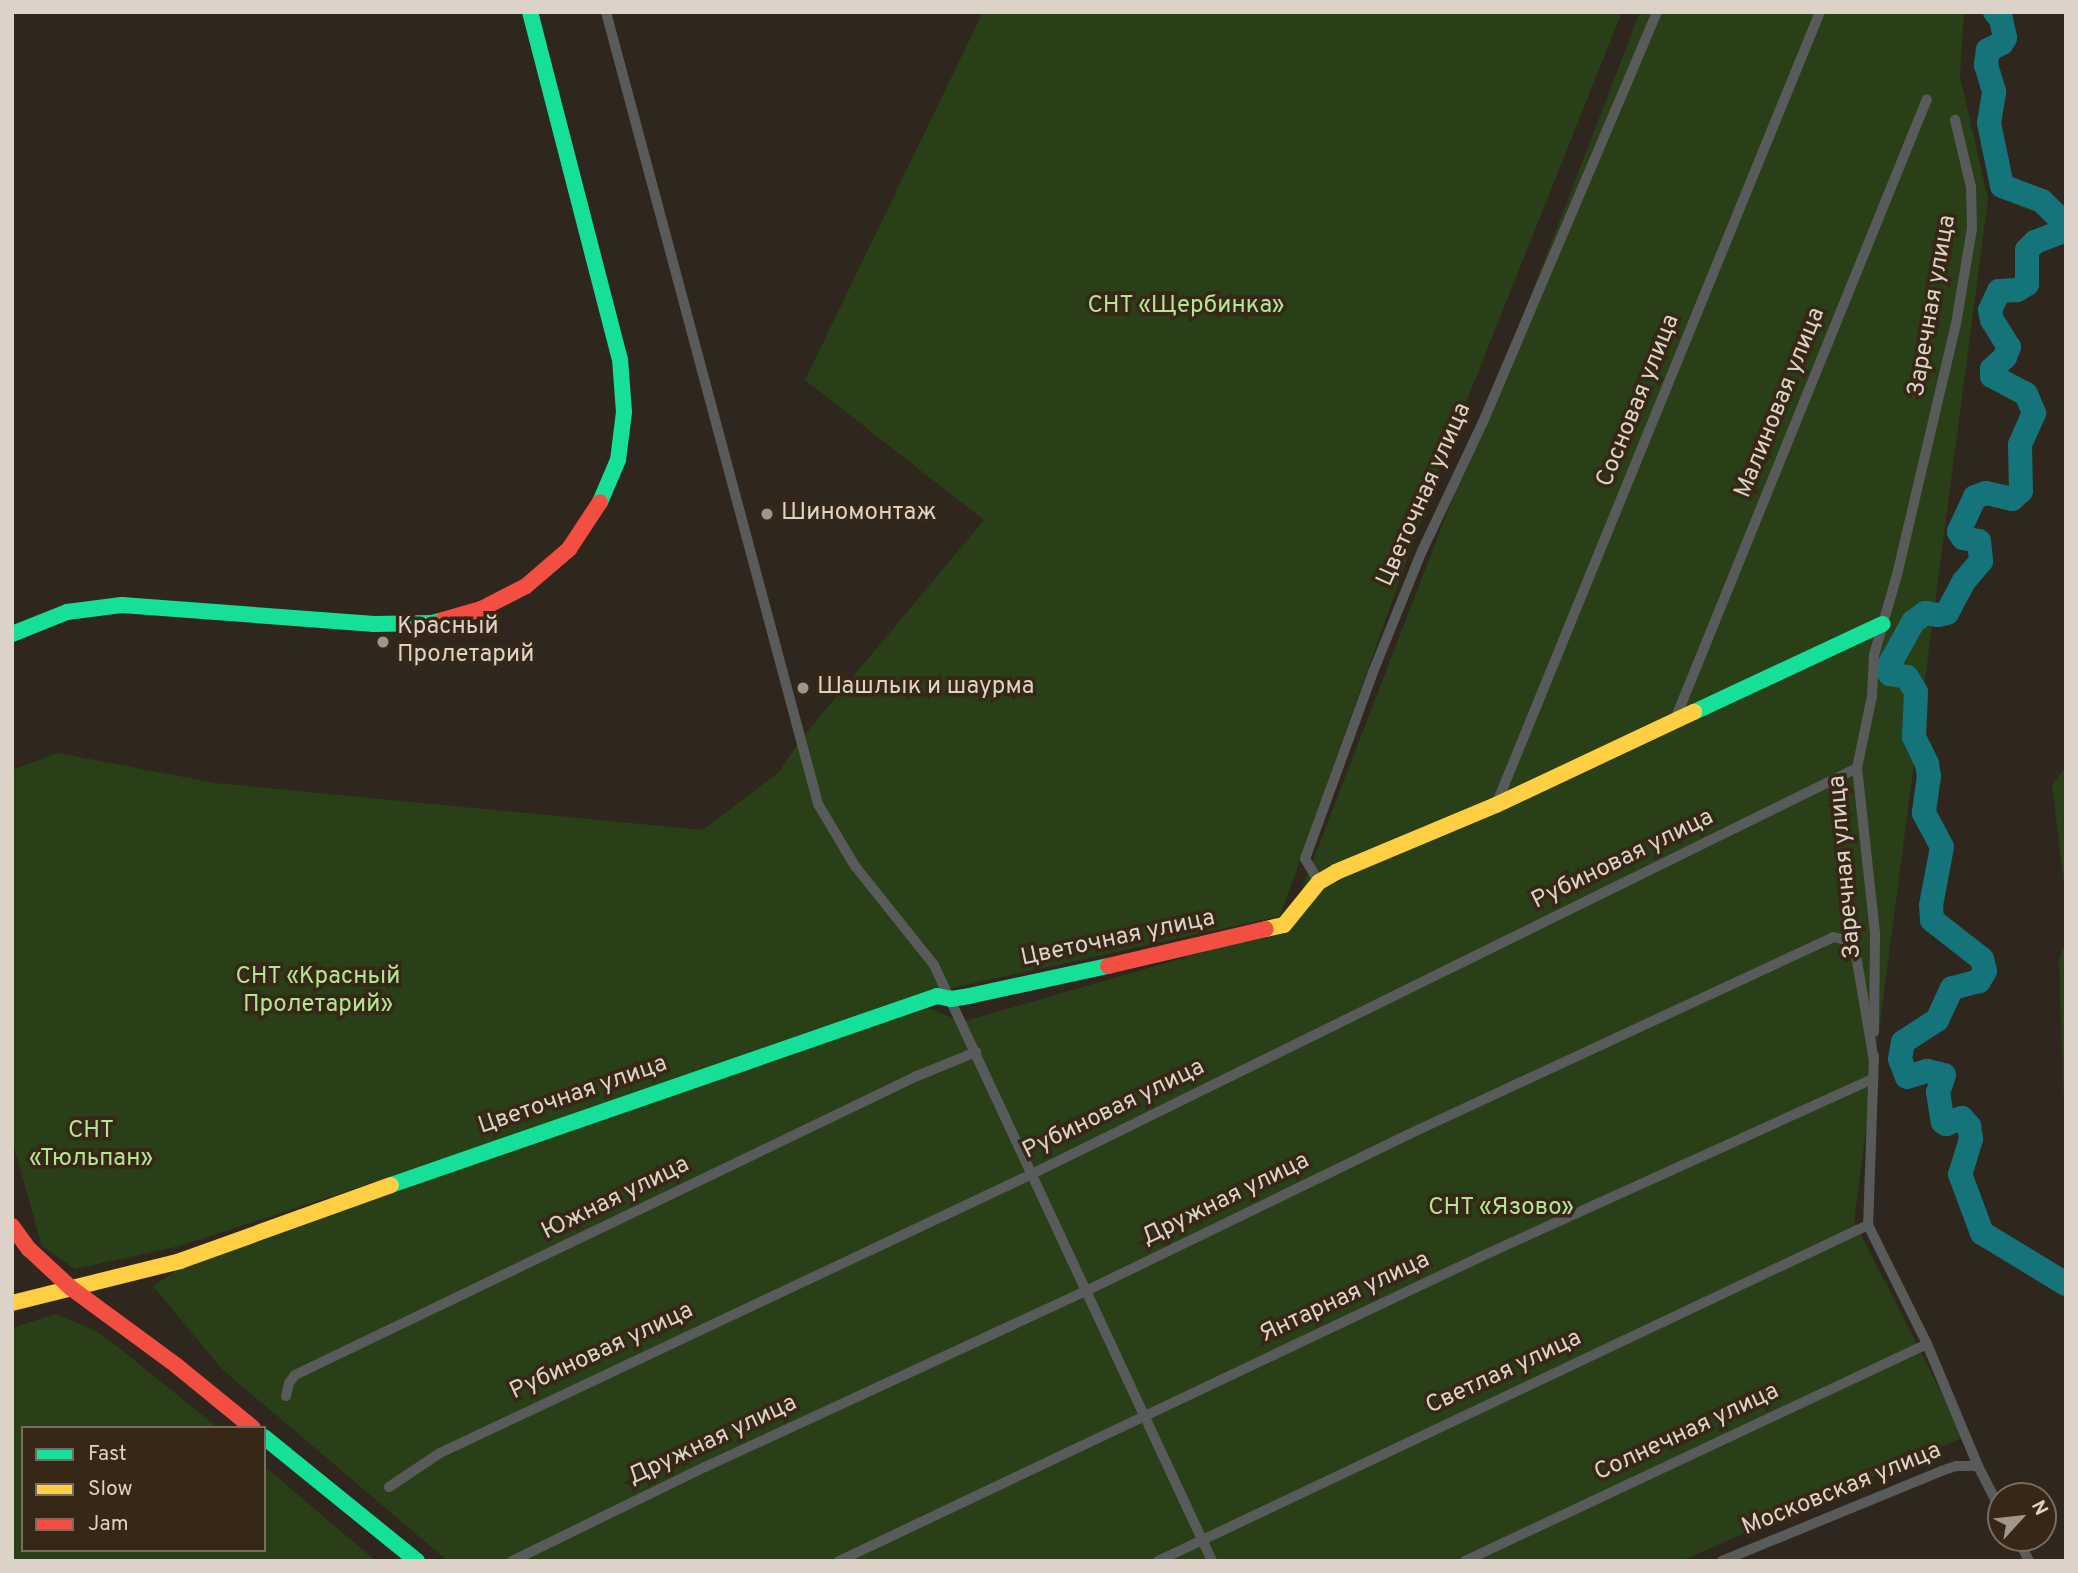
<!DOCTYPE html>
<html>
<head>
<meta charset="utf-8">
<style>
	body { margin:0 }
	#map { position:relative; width:2078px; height:1573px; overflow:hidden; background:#2f271e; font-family:Overpass,sans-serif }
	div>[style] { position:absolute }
	.green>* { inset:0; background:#293f17 }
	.river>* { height:24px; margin:-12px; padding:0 12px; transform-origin:12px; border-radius:12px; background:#157479 }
	.street>* { height:10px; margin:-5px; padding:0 5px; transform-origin:5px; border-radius:5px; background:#595b5a }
	.fast>* { height:16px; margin:-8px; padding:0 8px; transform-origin:8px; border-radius:8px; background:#16e098 }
	.slow>* { height:16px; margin:-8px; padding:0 8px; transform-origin:8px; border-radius:8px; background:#ffcf43 }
	.jam>* { height:16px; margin:-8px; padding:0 8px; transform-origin:8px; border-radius:8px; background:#f24e42 }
	.dots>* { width:19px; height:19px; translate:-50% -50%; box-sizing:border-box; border:4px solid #372716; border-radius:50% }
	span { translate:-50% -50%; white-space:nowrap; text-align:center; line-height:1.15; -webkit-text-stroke:7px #372716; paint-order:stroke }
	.street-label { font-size:24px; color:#ddd2c8 }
	.park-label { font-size:24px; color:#b2e494 }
	.poi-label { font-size:24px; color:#ddd2c8 }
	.left { translate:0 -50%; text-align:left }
	.frame { position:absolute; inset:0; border:14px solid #ddd2c8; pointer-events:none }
	.legend { position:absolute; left:21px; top:1426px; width:245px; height:126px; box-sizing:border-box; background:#372716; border:2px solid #796b5d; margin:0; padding:9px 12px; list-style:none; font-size:21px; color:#ddd2c8 }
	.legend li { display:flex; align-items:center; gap:14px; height:35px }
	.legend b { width:35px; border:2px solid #796b5d }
	.north { position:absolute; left:1987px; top:1482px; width:70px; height:70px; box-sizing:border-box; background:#372716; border:2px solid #796b5d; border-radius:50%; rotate:63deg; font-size:19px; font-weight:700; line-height:28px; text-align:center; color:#ddd2c8 }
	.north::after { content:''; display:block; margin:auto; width:24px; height:32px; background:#a0968c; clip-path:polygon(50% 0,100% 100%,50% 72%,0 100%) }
</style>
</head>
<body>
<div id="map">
	<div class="green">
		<i style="clip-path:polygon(983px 12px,1622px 12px,1437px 475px,1280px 916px,925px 994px,545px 1126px,180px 1246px,75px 1269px,42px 1246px,12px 1140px,12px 770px,58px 753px,215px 783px,703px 830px,779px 772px,801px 739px,984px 520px,805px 380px)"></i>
		<i style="clip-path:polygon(1640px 12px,1964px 12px,1960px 76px,1988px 199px,1854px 1221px,1964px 1437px,1681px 1561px,448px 1561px,222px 1369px,153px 1286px,179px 1269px,695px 1085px,929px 1008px,962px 1022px,1287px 928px)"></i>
		<i style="clip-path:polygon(2066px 749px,2066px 901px,2052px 785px,2064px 769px)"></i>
		<i style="clip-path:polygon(2066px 939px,2066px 1164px,2059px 962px)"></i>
		<i style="clip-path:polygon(56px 1314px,96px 1331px,113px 1343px,218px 1428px,23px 1428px,23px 1550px,264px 1550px,264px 1466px,376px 1561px,12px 1561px,12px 1328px)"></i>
	</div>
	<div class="river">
		<i style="left:1995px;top:12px;width:9px;rotate:49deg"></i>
		<i style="left:2001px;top:19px;width:19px;rotate:78deg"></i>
		<i style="left:2005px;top:38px;width:6px;rotate:121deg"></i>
		<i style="left:2002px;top:43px;width:16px;rotate:153deg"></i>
		<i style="left:1988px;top:50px;width:15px;rotate:98deg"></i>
		<i style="left:1986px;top:65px;width:28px;rotate:73deg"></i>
		<i style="left:1994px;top:92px;width:31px;rotate:99deg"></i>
		<i style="left:1989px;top:123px;width:64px;rotate:78.3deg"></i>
		<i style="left:2002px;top:186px;width:43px;rotate:20.6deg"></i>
		<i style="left:2042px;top:201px;width:27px;rotate:45deg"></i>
		<i style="left:2061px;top:220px;width:8px;rotate:83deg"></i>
		<i style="left:2062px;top:228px;width:4px;rotate:104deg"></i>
		<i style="left:2061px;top:232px;width:28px;rotate:159deg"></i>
		<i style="left:2035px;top:242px;width:11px;rotate:135deg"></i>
		<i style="left:2027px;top:250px;width:34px;rotate:90deg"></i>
		<i style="left:2027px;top:284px;width:12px;rotate:149deg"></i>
		<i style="left:2017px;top:290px;width:18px;rotate:177deg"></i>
		<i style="left:1999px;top:291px;width:21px;rotate:115deg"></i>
		<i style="left:1990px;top:310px;width:10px;rotate:79deg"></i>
		<i style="left:1992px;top:320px;width:32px;rotate:58deg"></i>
		<i style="left:2009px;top:347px;width:11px;rotate:112deg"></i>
		<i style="left:2005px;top:357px;width:18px;rotate:137deg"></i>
		<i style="left:1992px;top:369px;width:7px;rotate:90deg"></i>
		<i style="left:1992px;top:376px;width:38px;rotate:28deg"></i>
		<i style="left:2026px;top:394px;width:21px;rotate:67deg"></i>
		<i style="left:2034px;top:413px;width:35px;rotate:114deg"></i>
		<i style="left:2020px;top:445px;width:46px;rotate:88.8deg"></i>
		<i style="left:2021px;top:491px;width:12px;rotate:138deg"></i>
		<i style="left:2012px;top:499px;width:27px;rotate:-167deg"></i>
		<i style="left:1986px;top:493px;width:12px;rotate:160deg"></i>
		<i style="left:1975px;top:497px;width:38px;rotate:115deg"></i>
		<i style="left:1959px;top:532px;width:7px;rotate:56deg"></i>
		<i style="left:1963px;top:538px;width:16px;rotate:11deg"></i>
		<i style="left:1979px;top:541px;width:20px;rotate:84deg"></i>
		<i style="left:1981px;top:561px;width:26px;rotate:130deg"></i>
		<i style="left:1964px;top:581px;width:36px;rotate:118deg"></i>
		<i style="left:1947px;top:613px;width:9px;rotate:167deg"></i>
		<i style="left:1938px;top:615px;width:13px;rotate:-171deg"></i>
		<i style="left:1925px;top:613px;width:15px;rotate:143deg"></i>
		<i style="left:1913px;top:622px;width:54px;rotate:119deg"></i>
		<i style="left:1887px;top:669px;width:6px;rotate:59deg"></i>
		<i style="left:1890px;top:674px;width:17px;rotate:10deg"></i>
		<i style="left:1907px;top:677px;width:17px;rotate:59deg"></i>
		<i style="left:1916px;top:692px;width:45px;rotate:92.5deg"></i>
		<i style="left:1914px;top:737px;width:30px;rotate:64deg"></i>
		<i style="left:1927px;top:764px;width:12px;rotate:81deg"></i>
		<i style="left:1929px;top:776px;width:37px;rotate:98deg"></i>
		<i style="left:1924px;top:813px;width:38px;rotate:62deg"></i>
		<i style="left:1942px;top:847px;width:59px;rotate:100.7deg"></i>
		<i style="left:1931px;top:905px;width:15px;rotate:86deg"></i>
		<i style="left:1932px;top:920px;width:63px;rotate:38deg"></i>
		<i style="left:1982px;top:959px;width:12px;rotate:76deg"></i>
		<i style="left:1985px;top:971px;width:12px;rotate:121deg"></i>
		<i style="left:1979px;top:981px;width:28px;rotate:165deg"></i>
		<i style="left:1952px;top:988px;width:35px;rotate:115deg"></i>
		<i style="left:1937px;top:1020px;width:40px;rotate:147.1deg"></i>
		<i style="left:1903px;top:1042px;width:17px;rotate:100deg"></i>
		<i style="left:1900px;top:1059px;width:19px;rotate:69deg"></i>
		<i style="left:1907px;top:1077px;width:21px;rotate:-17deg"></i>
		<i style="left:1927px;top:1071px;width:17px;rotate:13deg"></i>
		<i style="left:1944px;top:1075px;width:18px;rotate:109deg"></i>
		<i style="left:1938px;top:1092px;width:30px;rotate:81deg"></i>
		<i style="left:1943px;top:1122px;width:4px;rotate:34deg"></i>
		<i style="left:1946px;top:1124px;width:17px;rotate:-21deg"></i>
		<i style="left:1962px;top:1118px;width:11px;rotate:49deg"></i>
		<i style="left:1969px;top:1126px;width:13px;rotate:81deg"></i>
		<i style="left:1971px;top:1139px;width:37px;rotate:107deg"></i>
		<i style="left:1960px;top:1174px;width:63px;rotate:69.6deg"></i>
		<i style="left:1982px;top:1233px;width:98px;rotate:31.3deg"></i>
	</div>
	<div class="street">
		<i style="left:606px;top:12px;width:820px;rotate:75.01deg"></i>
		<i style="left:818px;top:804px;width:72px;rotate:59.2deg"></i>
		<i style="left:855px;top:866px;width:127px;rotate:51.4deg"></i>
		<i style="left:934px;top:965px;width:658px;rotate:64.99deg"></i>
		<i style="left:1674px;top:722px;width:672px;rotate:-67.9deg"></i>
		<i style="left:1496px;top:805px;width:857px;rotate:-67.78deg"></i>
		<i style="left:1319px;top:882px;width:27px;rotate:-121deg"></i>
		<i style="left:1305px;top:859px;width:199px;rotate:-70deg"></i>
		<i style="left:1373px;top:672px;width:131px;rotate:-68deg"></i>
		<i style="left:1422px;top:551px;width:143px;rotate:-64.7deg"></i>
		<i style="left:1483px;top:422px;width:445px;rotate:-67deg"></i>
		<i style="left:1874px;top:1032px;width:99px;rotate:-89.4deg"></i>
		<i style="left:1875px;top:933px;width:166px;rotate:-96.2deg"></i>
		<i style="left:1857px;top:768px;width:74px;rotate:-78.2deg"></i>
		<i style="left:1872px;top:696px;width:41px;rotate:-87.2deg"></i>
		<i style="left:1874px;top:655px;width:83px;rotate:-74deg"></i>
		<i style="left:1897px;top:575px;width:258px;rotate:-76.8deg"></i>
		<i style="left:1956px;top:324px;width:97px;rotate:-80.5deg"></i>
		<i style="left:1972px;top:228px;width:41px;rotate:-91.4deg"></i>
		<i style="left:1971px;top:187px;width:69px;rotate:-103.4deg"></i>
		<i style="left:1874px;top:1056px;width:169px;rotate:92deg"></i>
		<i style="left:1868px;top:1225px;width:133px;rotate:63.6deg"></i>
		<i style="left:1927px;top:1344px;width:132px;rotate:67.3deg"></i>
		<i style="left:1978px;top:1466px;width:51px;rotate:62.9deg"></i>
		<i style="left:286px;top:1396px;width:13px;rotate:-77deg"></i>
		<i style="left:289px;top:1383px;width:10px;rotate:-53deg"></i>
		<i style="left:295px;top:1375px;width:690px;rotate:-25.67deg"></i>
		<i style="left:917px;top:1076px;width:64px;rotate:-22.1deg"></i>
		<i style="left:389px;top:1487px;width:61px;rotate:-33.7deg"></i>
		<i style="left:440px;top:1453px;width:654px;rotate:-25.23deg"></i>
		<i style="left:1032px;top:1174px;width:919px;rotate:-26.2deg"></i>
		<i style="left:2017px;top:1538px;width:26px;rotate:62deg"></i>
		<i style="left:512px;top:1561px;width:215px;rotate:-26deg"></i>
		<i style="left:705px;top:1467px;width:420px;rotate:-24.8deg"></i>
		<i style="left:1086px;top:1291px;width:371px;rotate:-25.9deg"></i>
		<i style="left:1420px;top:1129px;width:455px;rotate:-24.9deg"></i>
		<i style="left:1833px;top:937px;width:13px;rotate:13deg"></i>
		<i style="left:1846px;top:940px;width:18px;rotate:56deg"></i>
		<i style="left:1856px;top:955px;width:108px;rotate:80.4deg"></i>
		<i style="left:839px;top:1561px;width:709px;rotate:-25.37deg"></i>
		<i style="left:1480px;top:1257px;width:431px;rotate:-24.4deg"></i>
		<i style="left:1158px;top:1561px;width:785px;rotate:-25.33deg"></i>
		<i style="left:1465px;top:1561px;width:510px;rotate:-25.16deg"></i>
		<i style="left:1722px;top:1561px;width:237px;rotate:-22.3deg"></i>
		<i style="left:1941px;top:1471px;width:16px;rotate:-18deg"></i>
		<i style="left:1956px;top:1466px;width:22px"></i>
	</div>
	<div class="fast">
		<i style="left:530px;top:12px;width:358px;rotate:75.5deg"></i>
		<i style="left:620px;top:359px;width:53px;rotate:85.7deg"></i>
		<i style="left:624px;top:412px;width:48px;rotate:97.1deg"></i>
		<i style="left:618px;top:460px;width:46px;rotate:113.2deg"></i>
		<i style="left:12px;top:634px;width:59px;rotate:-21.8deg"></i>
		<i style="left:67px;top:612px;width:55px;rotate:-7.3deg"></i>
		<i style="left:122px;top:605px;width:253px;rotate:4.3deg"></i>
		<i style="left:374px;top:624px;width:58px;rotate:-1deg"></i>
		<i style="left:432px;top:623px;width:11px;rotate:-15deg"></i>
		<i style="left:1694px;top:712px;width:208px;rotate:-25deg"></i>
		<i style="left:391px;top:1185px;width:578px;rotate:-19.09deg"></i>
		<i style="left:937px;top:996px;width:14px;rotate:12deg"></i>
		<i style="left:951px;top:999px;width:18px;rotate:-9deg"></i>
		<i style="left:969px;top:996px;width:142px;rotate:-12.2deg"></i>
		<i style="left:264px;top:1437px;width:197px;rotate:39deg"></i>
	</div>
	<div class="slow">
		<i style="left:1266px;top:929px;width:18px;rotate:-13deg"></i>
		<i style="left:1284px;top:925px;width:55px;rotate:-50.9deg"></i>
		<i style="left:1319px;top:882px;width:20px;rotate:-30deg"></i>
		<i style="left:1336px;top:872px;width:173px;rotate:-22.7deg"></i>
		<i style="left:1496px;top:805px;width:219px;rotate:-25.2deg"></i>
		<i style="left:12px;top:1303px;width:173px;rotate:-14deg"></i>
		<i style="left:180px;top:1261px;width:224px;rotate:-19.8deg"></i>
	</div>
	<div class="jam">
		<i style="left:443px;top:620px;width:40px;rotate:-16deg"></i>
		<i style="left:481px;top:609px;width:51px;rotate:-27.1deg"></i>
		<i style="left:526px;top:586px;width:57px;rotate:-40.7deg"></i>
		<i style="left:569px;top:549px;width:56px;rotate:-56.6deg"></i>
		<i style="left:1108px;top:966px;width:162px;rotate:-13.2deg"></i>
		<i style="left:12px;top:1226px;width:29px;rotate:54deg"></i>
		<i style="left:29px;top:1249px;width:57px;rotate:42.9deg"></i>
		<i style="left:71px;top:1288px;width:132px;rotate:36.3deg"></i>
		<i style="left:177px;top:1366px;width:98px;rotate:39.2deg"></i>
	</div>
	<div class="dots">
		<i style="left:767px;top:514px;background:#a0968c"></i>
		<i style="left:383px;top:642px;background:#a0968c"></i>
		<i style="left:803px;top:688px;background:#a0968c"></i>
	</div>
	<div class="street-label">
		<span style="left:1933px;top:306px;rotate:-80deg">Заречная улица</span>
		<span style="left:1639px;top:401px;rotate:-68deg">Сосновая улица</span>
		<span style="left:1781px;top:403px;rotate:-68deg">Малиновая улица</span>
		<span style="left:1425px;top:495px;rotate:-66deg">Цветочная улица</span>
		<span style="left:1623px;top:860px;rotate:-26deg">Рубиновая улица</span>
		<span style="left:1846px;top:867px;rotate:-95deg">Заречная улица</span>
		<span style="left:1118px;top:939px;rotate:-12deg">Цветочная улица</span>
		<span style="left:573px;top:1096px;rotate:-19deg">Цветочная улица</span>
		<span style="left:1114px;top:1110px;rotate:-26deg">Рубиновая улица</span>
		<span style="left:616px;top:1199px;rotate:-26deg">Южная улица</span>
		<span style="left:1226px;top:1200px;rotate:-26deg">Дружная улица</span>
		<span style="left:1345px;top:1298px;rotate:-25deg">Янтарная улица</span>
		<span style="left:602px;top:1352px;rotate:-25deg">Рубиновая улица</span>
		<span style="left:1504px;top:1373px;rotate:-25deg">Светлая улица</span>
		<span style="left:1687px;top:1433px;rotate:-25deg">Солнечная улица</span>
		<span style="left:713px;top:1441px;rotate:-25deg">Дружная улица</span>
		<span style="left:1842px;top:1490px;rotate:-22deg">Московская улица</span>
	</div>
	<div class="park-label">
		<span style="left:1186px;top:307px">СНТ «Щербинка»</span>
		<span style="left:318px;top:992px">СНТ «Красный<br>Пролетарий»</span>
		<span style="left:91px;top:1146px">СНТ<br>«Тюльпан»</span>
		<span style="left:1501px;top:1209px">СНТ «Язово»</span>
	</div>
	<div class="poi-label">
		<span class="left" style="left:781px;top:514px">Шиномонтаж</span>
		<span class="left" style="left:397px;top:642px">Красный<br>Пролетарий</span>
		<span class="left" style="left:817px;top:688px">Шашлык и шаурма</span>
	</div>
	<div class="frame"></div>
	<ul class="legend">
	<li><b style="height:9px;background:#16e098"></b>Fast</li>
	<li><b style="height:9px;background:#ffcf43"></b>Slow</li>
	<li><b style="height:9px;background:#f24e42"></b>Jam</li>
	</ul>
	<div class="north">N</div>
</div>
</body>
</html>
